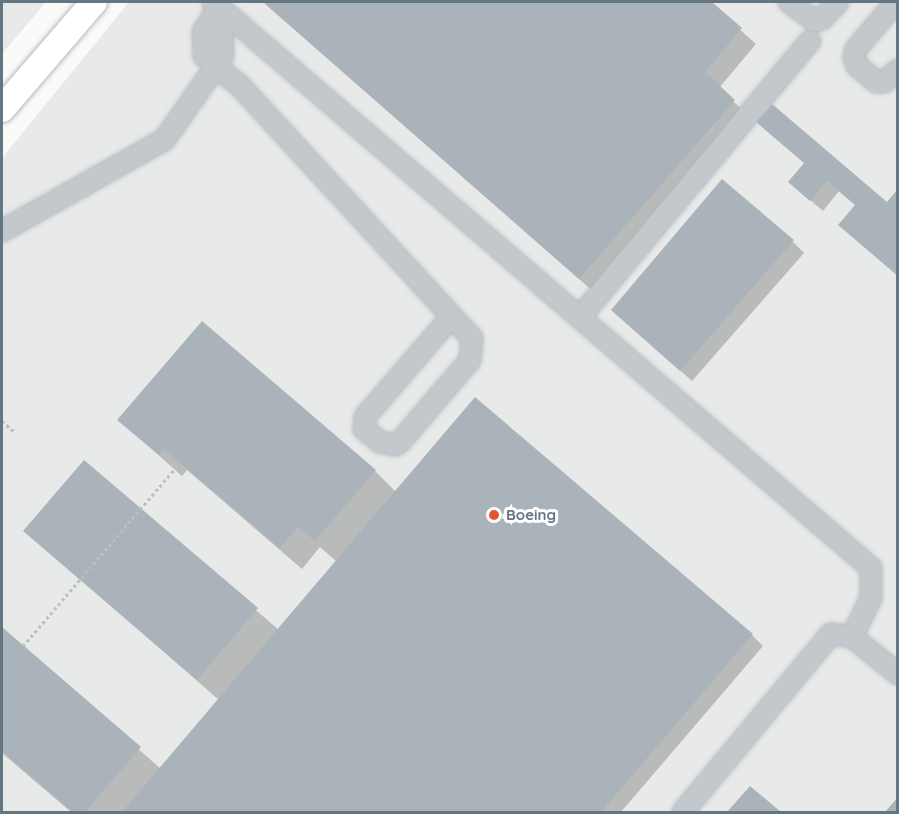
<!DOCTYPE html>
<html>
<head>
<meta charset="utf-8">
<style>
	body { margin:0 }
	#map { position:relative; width:899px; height:814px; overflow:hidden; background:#fafaf8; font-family:Quicksand,sans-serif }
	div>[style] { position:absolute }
	.built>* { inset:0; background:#e8e9e9 }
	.shadow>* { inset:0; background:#0003 }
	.building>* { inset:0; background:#aab3b9 }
	.path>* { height:3px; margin-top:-1.5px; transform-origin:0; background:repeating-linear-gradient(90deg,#bbbfc2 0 3px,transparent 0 6px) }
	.roads { filter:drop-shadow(0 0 2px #b5babe) drop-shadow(0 0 2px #b5babe) }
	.minor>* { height:20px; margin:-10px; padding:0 10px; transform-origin:10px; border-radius:10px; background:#c3c8cc }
	.major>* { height:26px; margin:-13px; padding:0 13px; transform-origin:13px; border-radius:13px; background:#fff }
	.dots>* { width:16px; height:16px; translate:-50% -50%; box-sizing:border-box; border:3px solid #fff; border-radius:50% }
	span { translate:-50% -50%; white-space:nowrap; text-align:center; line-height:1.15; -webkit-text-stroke:6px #fff; paint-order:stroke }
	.poi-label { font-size:15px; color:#657683; font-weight:700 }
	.left { translate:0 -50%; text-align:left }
	.frame { position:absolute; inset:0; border:3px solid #657683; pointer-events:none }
</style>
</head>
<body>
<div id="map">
	<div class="built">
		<i style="clip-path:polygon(2px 2px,46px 2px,2px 54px)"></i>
		<i style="clip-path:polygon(129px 2px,897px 2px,897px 812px,2px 812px,2px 158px)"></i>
	</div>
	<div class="shadow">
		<i style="clip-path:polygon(263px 2px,709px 2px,756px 44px,719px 88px,750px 117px,595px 293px)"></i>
		<i style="clip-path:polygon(805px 164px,887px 204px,898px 192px,898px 276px,852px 236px,857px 206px,839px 191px,823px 211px,802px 193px)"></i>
		<i style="clip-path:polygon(793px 242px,804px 253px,692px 381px,624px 321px)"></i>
		<i style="clip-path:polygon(119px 420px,375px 471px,396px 492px,752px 635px,763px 646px,621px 812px,71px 812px,2px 753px,2px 629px,161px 769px,219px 700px,25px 531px,84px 462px,279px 630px,337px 562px,320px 547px,302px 569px,187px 470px,182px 476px)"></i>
		<i style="clip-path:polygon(750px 788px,779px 812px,729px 812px)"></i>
	</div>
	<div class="building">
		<i style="clip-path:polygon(263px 2px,712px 2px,742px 28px,705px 72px,735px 100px,579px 279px)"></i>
		<i style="clip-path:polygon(772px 104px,887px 202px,898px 189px,898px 276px,838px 225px,855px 205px,827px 181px,810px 201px,788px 182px,804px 163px,756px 122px)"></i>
		<i style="clip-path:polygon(722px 179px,794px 240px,680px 371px,611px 310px)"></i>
		<i style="clip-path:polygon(202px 321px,376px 470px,315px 541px,298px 527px,280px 548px,164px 449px,159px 455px,117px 420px)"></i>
		<i style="clip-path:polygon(475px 397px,753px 634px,601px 812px,122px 812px)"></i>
		<i style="clip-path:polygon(84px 460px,258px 608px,197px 680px,23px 531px)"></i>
		<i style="clip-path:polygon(2px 627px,141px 747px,85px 812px,73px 812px,2px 751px)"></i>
		<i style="clip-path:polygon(750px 786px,781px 812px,727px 812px)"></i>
		<i style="clip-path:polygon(898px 797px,898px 812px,885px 812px)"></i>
	</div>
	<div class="path">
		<i style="left:2px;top:421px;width:18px;rotate:41deg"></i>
		<i style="left:23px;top:646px;width:241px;rotate:-49.4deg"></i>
	</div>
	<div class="roads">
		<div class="minor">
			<i style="left:213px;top:2px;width:868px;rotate:40.7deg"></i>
			<i style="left:871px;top:568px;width:30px;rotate:90deg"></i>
			<i style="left:871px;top:598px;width:43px;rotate:116deg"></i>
			<i style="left:852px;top:637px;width:59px;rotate:38.8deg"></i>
			<i style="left:789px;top:2px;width:32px;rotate:36deg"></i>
			<i style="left:815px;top:21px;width:7px;rotate:-16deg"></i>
			<i style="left:822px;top:19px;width:23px;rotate:-47deg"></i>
			<i style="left:896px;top:2px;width:62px;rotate:130.4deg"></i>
			<i style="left:856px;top:49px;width:9px;rotate:103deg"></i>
			<i style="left:854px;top:58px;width:9px;rotate:69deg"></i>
			<i style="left:857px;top:66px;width:26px;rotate:39deg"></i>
			<i style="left:877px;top:82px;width:7px"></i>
			<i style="left:884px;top:82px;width:18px;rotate:-41deg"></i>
			<i style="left:215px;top:63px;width:13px;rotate:-148deg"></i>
			<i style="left:204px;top:56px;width:24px;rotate:-92deg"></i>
			<i style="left:203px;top:32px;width:28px;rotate:-58deg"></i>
			<i style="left:216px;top:67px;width:31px;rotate:38deg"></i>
			<i style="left:240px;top:86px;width:343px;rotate:47.4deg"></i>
			<i style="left:472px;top:338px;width:22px;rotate:95deg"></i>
			<i style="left:470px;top:360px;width:108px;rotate:130.5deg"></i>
			<i style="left:400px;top:442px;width:6px;rotate:149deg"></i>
			<i style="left:395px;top:445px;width:15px;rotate:-169deg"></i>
			<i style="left:380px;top:442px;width:21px;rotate:-141deg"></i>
			<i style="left:364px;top:429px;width:12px;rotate:-85deg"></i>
			<i style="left:365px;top:417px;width:133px;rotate:-49.3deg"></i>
			<i style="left:2px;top:231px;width:187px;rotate:-29.4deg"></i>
			<i style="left:165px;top:139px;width:101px;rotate:-55.1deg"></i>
			<i style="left:223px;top:56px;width:23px;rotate:-92deg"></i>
			<i style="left:222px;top:33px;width:17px;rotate:-121deg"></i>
			<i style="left:580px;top:317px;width:359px;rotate:-50.2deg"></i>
			<i style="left:683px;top:812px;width:231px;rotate:-50.3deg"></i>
			<i style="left:831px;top:634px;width:21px;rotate:8deg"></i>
		</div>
		<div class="major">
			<i style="left:2px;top:109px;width:141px;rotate:-49.3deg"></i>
		</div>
	</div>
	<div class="dots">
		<i style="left:494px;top:515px;background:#e4572e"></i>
	</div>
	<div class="poi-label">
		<span class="left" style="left:506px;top:515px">Boeing</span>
	</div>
	<div class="frame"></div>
</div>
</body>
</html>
